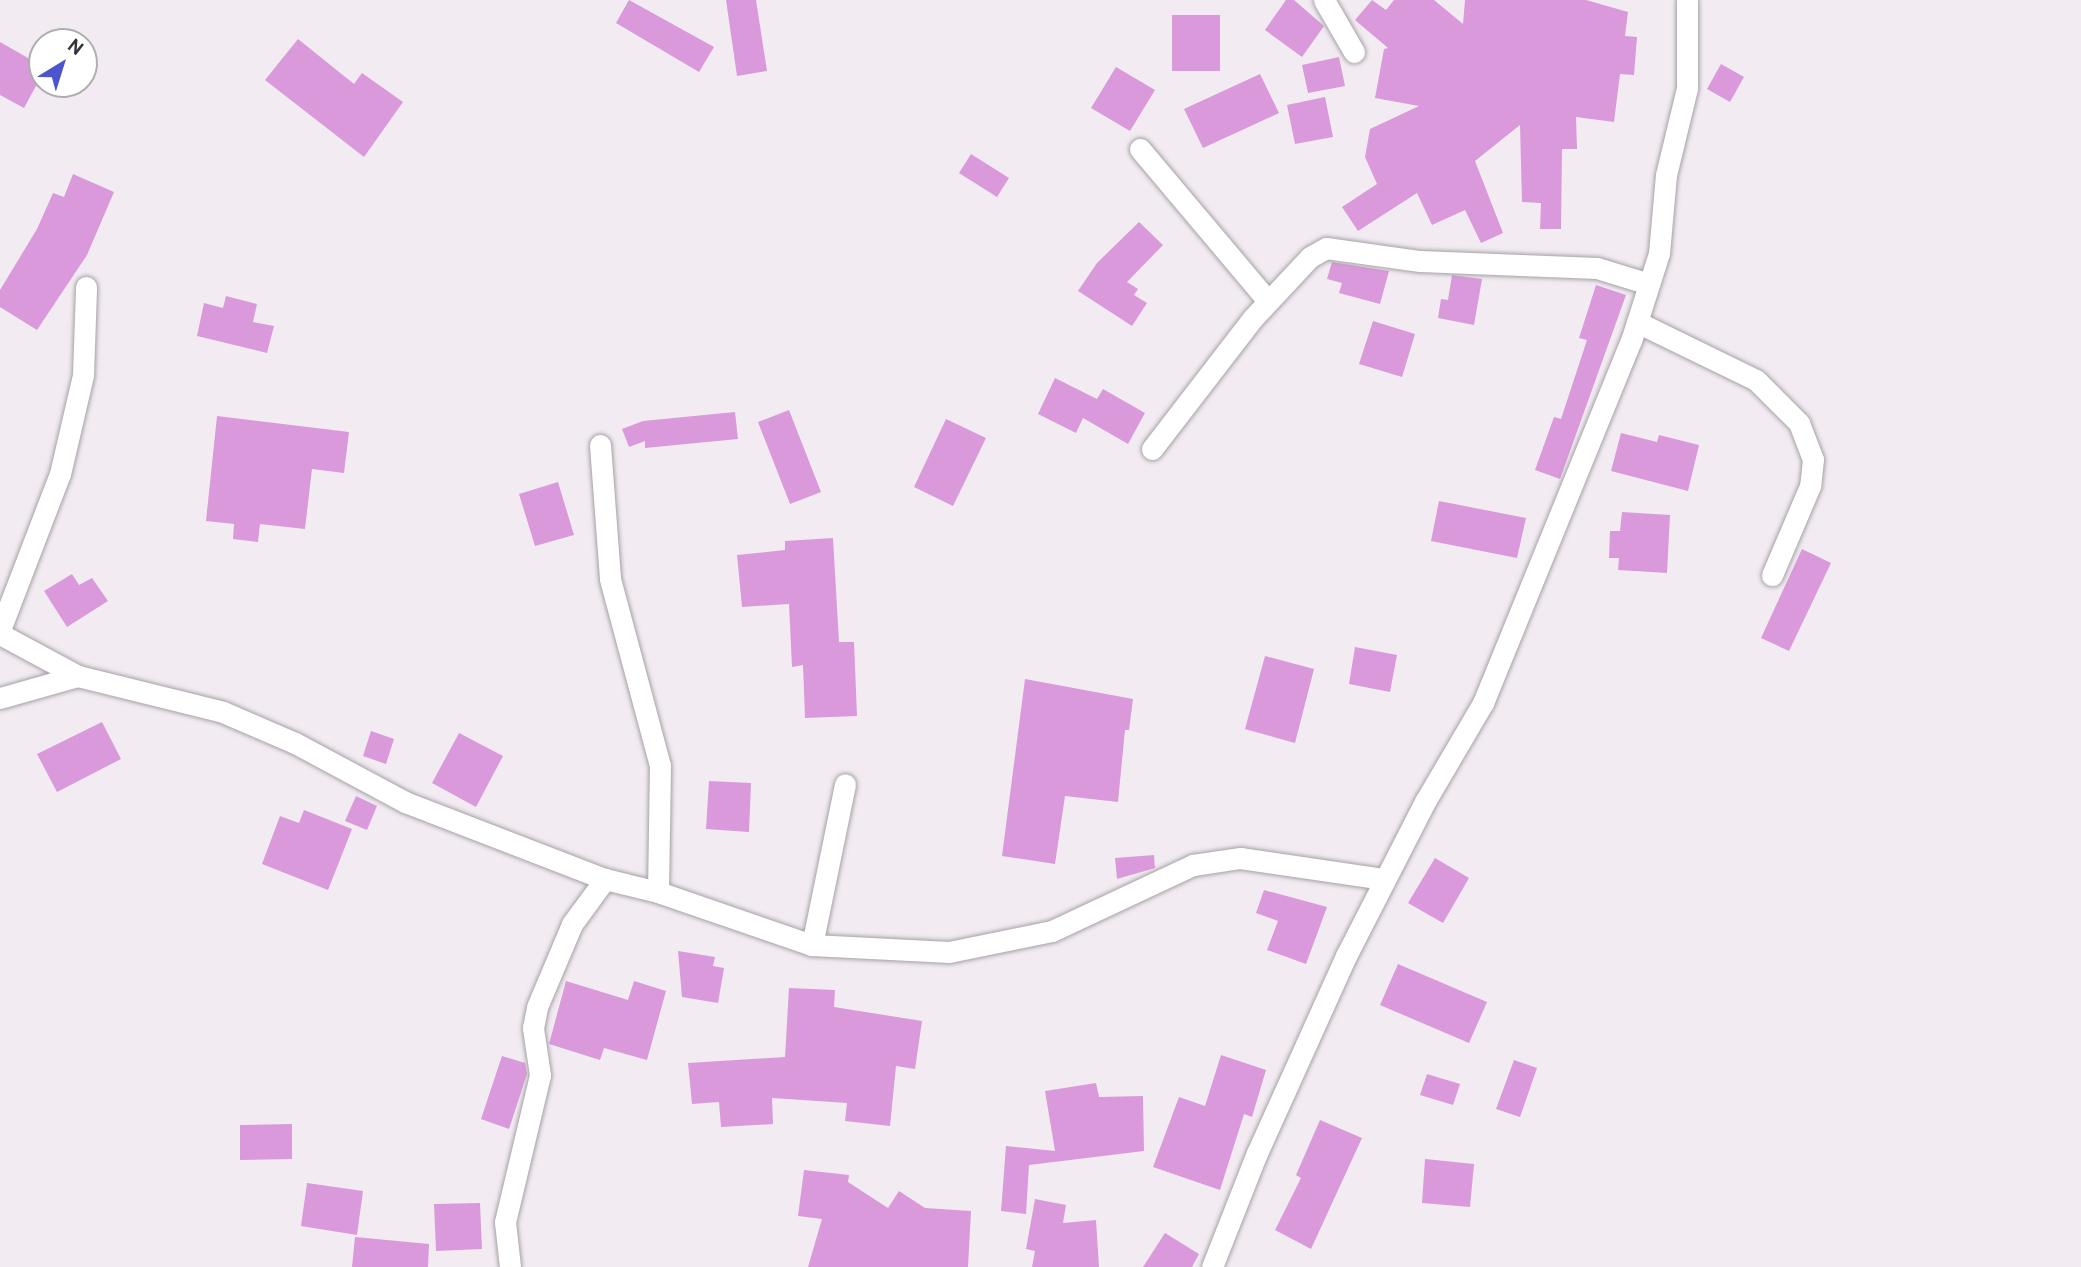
<!DOCTYPE html>
<html>
<head>
<meta charset="utf-8">
<style>
	body { margin:0 }
	#map { position:relative; width:2081px; height:1267px; overflow:hidden; background:#f2ecf2; font-family:Overpass,sans-serif }
	div>[style] { position:absolute }
	.building>* { inset:0; background:#d999db }
	.roads { filter:drop-shadow(0 0 2px #a7a1a7) drop-shadow(0 0 2px #a7a1a7) }
	.minor>* { height:21px; margin:-10.5px; padding:0 10.5px; transform-origin:10.5px; border-radius:10.5px; background:#fff }
	span { translate:-50% -50%; white-space:nowrap; text-align:center; line-height:1.15; -webkit-text-stroke:5px #fff; paint-order:stroke }
	.north { position:absolute; left:28px; top:28px; width:70px; height:70px; box-sizing:border-box; background:#fff; border:2px solid #afaeaf; border-radius:50%; rotate:38deg; font-size:19px; font-weight:700; line-height:28px; text-align:center; color:#363436 }
	.north::after { content:''; display:block; margin:auto; width:24px; height:32px; background:#4c55cb; clip-path:polygon(50% 0,100% 100%,50% 72%,0 100%) }
</style>
</head>
<body>
<div id="map">
	<div class="building">
		<i style="clip-path:polygon(629px 0,714px 47px,699px 72px,616px 23px)"></i>
		<i style="clip-path:polygon(726px 0,756px 0,767px 71px,737px 76px)"></i>
		<i style="clip-path:polygon(1286px 0,1294px 0,1324px 26px,1302px 57px,1265px 30px)"></i>
		<i style="clip-path:polygon(1372px 0,1386px 10px,1394px 0,1434px 0,1463px 24px,1465px 0,1586px 0,1628px 12px,1625px 36px,1637px 37px,1634px 75px,1620px 74px,1614px 122px,1576px 117px,1577px 149px,1562px 149px,1561px 229px,1540px 229px,1541px 203px,1522px 202px,1520px 125px,1475px 161px,1503px 233px,1481px 243px,1465px 210px,1432px 225px,1417px 193px,1358px 231px,1342px 207px,1377px 184px,1365px 157px,1370px 129px,1419px 106px,1375px 98px,1384px 49px,1388px 48px,1355px 20px)"></i>
		<i style="clip-path:polygon(1172px 15px,1220px 15px,1220px 71px,1172px 71px)"></i>
		<i style="clip-path:polygon(298px 39px,354px 84px,362px 73px,403px 102px,364px 157px,265px 80px)"></i>
		<i style="clip-path:polygon(0 42px,42px 66px,42px 75px,24px 108px,0 95px)"></i>
		<i style="clip-path:polygon(1339px 57px,1345px 86px,1308px 93px,1302px 65px)"></i>
		<i style="clip-path:polygon(1721px 64px,1744px 77px,1730px 102px,1707px 89px)"></i>
		<i style="clip-path:polygon(1116px 67px,1155px 90px,1130px 131px,1091px 108px)"></i>
		<i style="clip-path:polygon(1260px 74px,1279px 113px,1203px 148px,1184px 109px)"></i>
		<i style="clip-path:polygon(1325px 97px,1333px 137px,1295px 144px,1287px 105px)"></i>
		<i style="clip-path:polygon(971px 154px,1009px 178px,997px 197px,959px 173px)"></i>
		<i style="clip-path:polygon(73px 174px,114px 192px,87px 255px,37px 330px,0 307px,0 290px,37px 229px,53px 193px,64px 197px)"></i>
		<i style="clip-path:polygon(1139px 222px,1163px 245px,1127px 282px,1138px 289px,1134px 295px,1147px 303px,1132px 326px,1078px 291px,1097px 263px)"></i>
		<i style="clip-path:polygon(1332px 262px,1389px 271px,1380px 304px,1339px 293px,1342px 283px,1327px 279px)"></i>
		<i style="clip-path:polygon(1452px 275px,1482px 279px,1474px 325px,1438px 318px,1441px 299px,1448px 300px)"></i>
		<i style="clip-path:polygon(1596px 285px,1626px 295px,1560px 479px,1535px 470px,1554px 417px,1561px 419px,1587px 340px,1579px 338px)"></i>
		<i style="clip-path:polygon(226px 296px,257px 304px,253px 322px,274px 326px,267px 353px,197px 336px,204px 303px,223px 308px)"></i>
		<i style="clip-path:polygon(1373px 321px,1415px 334px,1402px 377px,1359px 364px)"></i>
		<i style="clip-path:polygon(1055px 378px,1097px 399px,1103px 389px,1145px 413px,1128px 444px,1083px 418px,1076px 433px,1038px 414px)"></i>
		<i style="clip-path:polygon(789px 410px,821px 492px,790px 504px,758px 422px)"></i>
		<i style="clip-path:polygon(735px 412px,738px 439px,645px 448px,645px 441px,629px 447px,622px 429px,643px 421px)"></i>
		<i style="clip-path:polygon(217px 416px,349px 432px,344px 473px,312px 469px,305px 529px,260px 524px,258px 542px,233px 539px,234px 524px,206px 521px)"></i>
		<i style="clip-path:polygon(946px 419px,986px 438px,953px 506px,914px 487px)"></i>
		<i style="clip-path:polygon(1621px 433px,1657px 442px,1659px 435px,1699px 445px,1688px 491px,1611px 471px)"></i>
		<i style="clip-path:polygon(558px 482px,574px 535px,535px 546px,519px 494px)"></i>
		<i style="clip-path:polygon(1439px 501px,1526px 518px,1517px 558px,1431px 541px)"></i>
		<i style="clip-path:polygon(1622px 512px,1670px 515px,1667px 573px,1618px 570px,1619px 558px,1609px 558px,1610px 531px,1620px 531px)"></i>
		<i style="clip-path:polygon(833px 538px,839px 642px,854px 642px,857px 716px,805px 718px,803px 665px,792px 667px,789px 604px,742px 607px,737px 555px,785px 550px,785px 541px)"></i>
		<i style="clip-path:polygon(1802px 549px,1831px 563px,1789px 651px,1761px 638px)"></i>
		<i style="clip-path:polygon(72px 574px,79px 585px,92px 578px,108px 601px,67px 627px,44px 591px)"></i>
		<i style="clip-path:polygon(1355px 647px,1397px 655px,1390px 692px,1349px 684px)"></i>
		<i style="clip-path:polygon(1265px 656px,1314px 669px,1295px 743px,1245px 729px)"></i>
		<i style="clip-path:polygon(1025px 679px,1133px 699px,1129px 730px,1125px 730px,1118px 802px,1065px 796px,1055px 864px,1002px 856px)"></i>
		<i style="clip-path:polygon(102px 722px,121px 759px,57px 792px,37px 754px)"></i>
		<i style="clip-path:polygon(371px 731px,394px 739px,386px 764px,363px 756px)"></i>
		<i style="clip-path:polygon(459px 733px,503px 756px,476px 807px,432px 783px)"></i>
		<i style="clip-path:polygon(709px 781px,751px 783px,749px 832px,706px 829px)"></i>
		<i style="clip-path:polygon(356px 796px,377px 806px,367px 830px,345px 821px)"></i>
		<i style="clip-path:polygon(304px 810px,352px 829px,328px 890px,262px 864px,280px 816px,299px 823px)"></i>
		<i style="clip-path:polygon(1154px 855px,1155px 868px,1117px 879px,1115px 858px)"></i>
		<i style="clip-path:polygon(1435px 858px,1469px 878px,1443px 923px,1408px 903px)"></i>
		<i style="clip-path:polygon(1264px 890px,1327px 907px,1306px 964px,1267px 950px,1278px 921px,1256px 913px)"></i>
		<i style="clip-path:polygon(678px 951px,715px 957px,713px 966px,724px 968px,718px 1003px,682px 997px)"></i>
		<i style="clip-path:polygon(1398px 964px,1487px 1002px,1469px 1043px,1380px 1005px)"></i>
		<i style="clip-path:polygon(566px 981px,628px 1000px,634px 981px,666px 991px,647px 1060px,604px 1048px,600px 1060px,549px 1044px)"></i>
		<i style="clip-path:polygon(789px 988px,835px 990px,834px 1007px,922px 1021px,915px 1069px,896px 1066px,890px 1126px,845px 1121px,847px 1103px,772px 1098px,773px 1124px,721px 1127px,719px 1102px,692px 1104px,688px 1063px,785px 1057px)"></i>
		<i style="clip-path:polygon(1221px 1055px,1266px 1070px,1252px 1117px,1244px 1114px,1220px 1190px,1153px 1167px,1179px 1097px,1205px 1106px)"></i>
		<i style="clip-path:polygon(502px 1056px,525px 1063px,527px 1074px,509px 1129px,481px 1119px)"></i>
		<i style="clip-path:polygon(1514px 1060px,1537px 1068px,1520px 1117px,1496px 1109px)"></i>
		<i style="clip-path:polygon(1427px 1074px,1460px 1084px,1453px 1105px,1420px 1095px)"></i>
		<i style="clip-path:polygon(1096px 1083px,1099px 1097px,1143px 1096px,1144px 1151px,1029px 1165px,1026px 1214px,1001px 1211px,1006px 1146px,1055px 1151px,1045px 1091px)"></i>
		<i style="clip-path:polygon(1320px 1120px,1362px 1138px,1311px 1249px,1275px 1230px,1301px 1178px,1296px 1175px)"></i>
		<i style="clip-path:polygon(292px 1124px,292px 1159px,240px 1160px,240px 1125px)"></i>
		<i style="clip-path:polygon(1425px 1159px,1474px 1164px,1470px 1207px,1422px 1203px)"></i>
		<i style="clip-path:polygon(804px 1170px,849px 1175px,848px 1182px,888px 1208px,899px 1191px,925px 1208px,971px 1211px,968px 1267px,808px 1267px,822px 1219px,798px 1216px)"></i>
		<i style="clip-path:polygon(307px 1183px,363px 1191px,357px 1235px,301px 1226px)"></i>
		<i style="clip-path:polygon(1035px 1199px,1066px 1205px,1063px 1223px,1096px 1220px,1099px 1267px,1032px 1267px,1035px 1251px,1026px 1249px)"></i>
		<i style="clip-path:polygon(480px 1203px,482px 1249px,436px 1251px,434px 1204px)"></i>
		<i style="clip-path:polygon(1165px 1233px,1199px 1254px,1192px 1267px,1143px 1267px)"></i>
		<i style="clip-path:polygon(355px 1237px,429px 1244px,428px 1267px,352px 1267px)"></i>
	</div>
	<div class="roads">
		<div class="minor">
			<i style="left:1324px;top:0;width:60px;rotate:60deg"></i>
			<i style="left:1140px;top:149px;width:199px;rotate:49.9deg"></i>
			<i style="left:1637px;top:322px;width:132px;rotate:26deg"></i>
			<i style="left:1756px;top:380px;width:61px;rotate:45deg"></i>
			<i style="left:1799px;top:423px;width:39px;rotate:69deg"></i>
			<i style="left:1813px;top:459px;width:27px;rotate:96deg"></i>
			<i style="left:1810px;top:486px;width:97px;rotate:113.1deg"></i>
			<i style="left:600px;top:445px;width:134px;rotate:85.7deg"></i>
			<i style="left:610px;top:579px;width:193px;rotate:75deg"></i>
			<i style="left:660px;top:765px;width:127px;rotate:90.9deg"></i>
			<i style="left:1152px;top:449px;width:165px;rotate:-52.4deg"></i>
			<i style="left:1253px;top:318px;width:83px;rotate:-46.9deg"></i>
			<i style="left:1310px;top:257px;width:18px;rotate:-29deg"></i>
			<i style="left:1326px;top:248px;width:95px;rotate:7.9deg"></i>
			<i style="left:1420px;top:261px;width:177px;rotate:2.3deg"></i>
			<i style="left:1597px;top:268px;width:54px;rotate:17.1deg"></i>
			<i style="left:0;top:630px;width:167px;rotate:-69deg"></i>
			<i style="left:60px;top:474px;width:102px;rotate:-76.9deg"></i>
			<i style="left:83px;top:375px;width:88px;rotate:-88deg"></i>
			<i style="left:0;top:634px;width:89px;rotate:28.3deg"></i>
			<i style="left:78px;top:676px;width:149px;rotate:13.9deg"></i>
			<i style="left:223px;top:712px;width:78px;rotate:23.3deg"></i>
			<i style="left:295px;top:743px;width:125px;rotate:28.2deg"></i>
			<i style="left:405px;top:802px;width:214px;rotate:21.1deg"></i>
			<i style="left:605px;top:879px;width:55px;rotate:13.8deg"></i>
			<i style="left:658px;top:892px;width:163px;rotate:19deg"></i>
			<i style="left:812px;top:945px;width:137px;rotate:2.9deg"></i>
			<i style="left:949px;top:952px;width:105px;rotate:-11.5deg"></i>
			<i style="left:1052px;top:931px;width:156px;rotate:-25.1deg"></i>
			<i style="left:1193px;top:865px;width:48px;rotate:-8.5deg"></i>
			<i style="left:1240px;top:858px;width:146px;rotate:8.3deg"></i>
			<i style="left:0;top:698px;width:81px;rotate:-15.8deg"></i>
			<i style="left:812px;top:945px;width:164px;rotate:-78.4deg"></i>
			<i style="left:510px;top:1267px;width:45px;rotate:-96.3deg"></i>
			<i style="left:505px;top:1222px;width:151px;rotate:-76.6deg"></i>
			<i style="left:540px;top:1075px;width:48px;rotate:-98.5deg"></i>
			<i style="left:533px;top:1028px;width:21px;rotate:-79deg"></i>
			<i style="left:537px;top:1007px;width:90px;rotate:-67.1deg"></i>
			<i style="left:572px;top:924px;width:56px;rotate:-53.7deg"></i>
			<i style="left:1212px;top:1267px;width:123px;rotate:-68.5deg"></i>
			<i style="left:1257px;top:1153px;width:216px;rotate:-65.7deg"></i>
			<i style="left:1346px;top:956px;width:175px;rotate:-62.9deg"></i>
			<i style="left:1426px;top:800px;width:113px;rotate:-59.6deg"></i>
			<i style="left:1483px;top:703px;width:391px;rotate:-67.8deg"></i>
			<i style="left:1631px;top:341px;width:92px;rotate:-72.3deg"></i>
			<i style="left:1659px;top:253px;width:78px;rotate:-84.9deg"></i>
			<i style="left:1666px;top:175px;width:89px;rotate:-76.4deg"></i>
			<i style="left:1687px;top:88px;width:88px;rotate:-90deg"></i>
		</div>
	</div>
	<div class="north">N</div>
</div>
</body>
</html>
